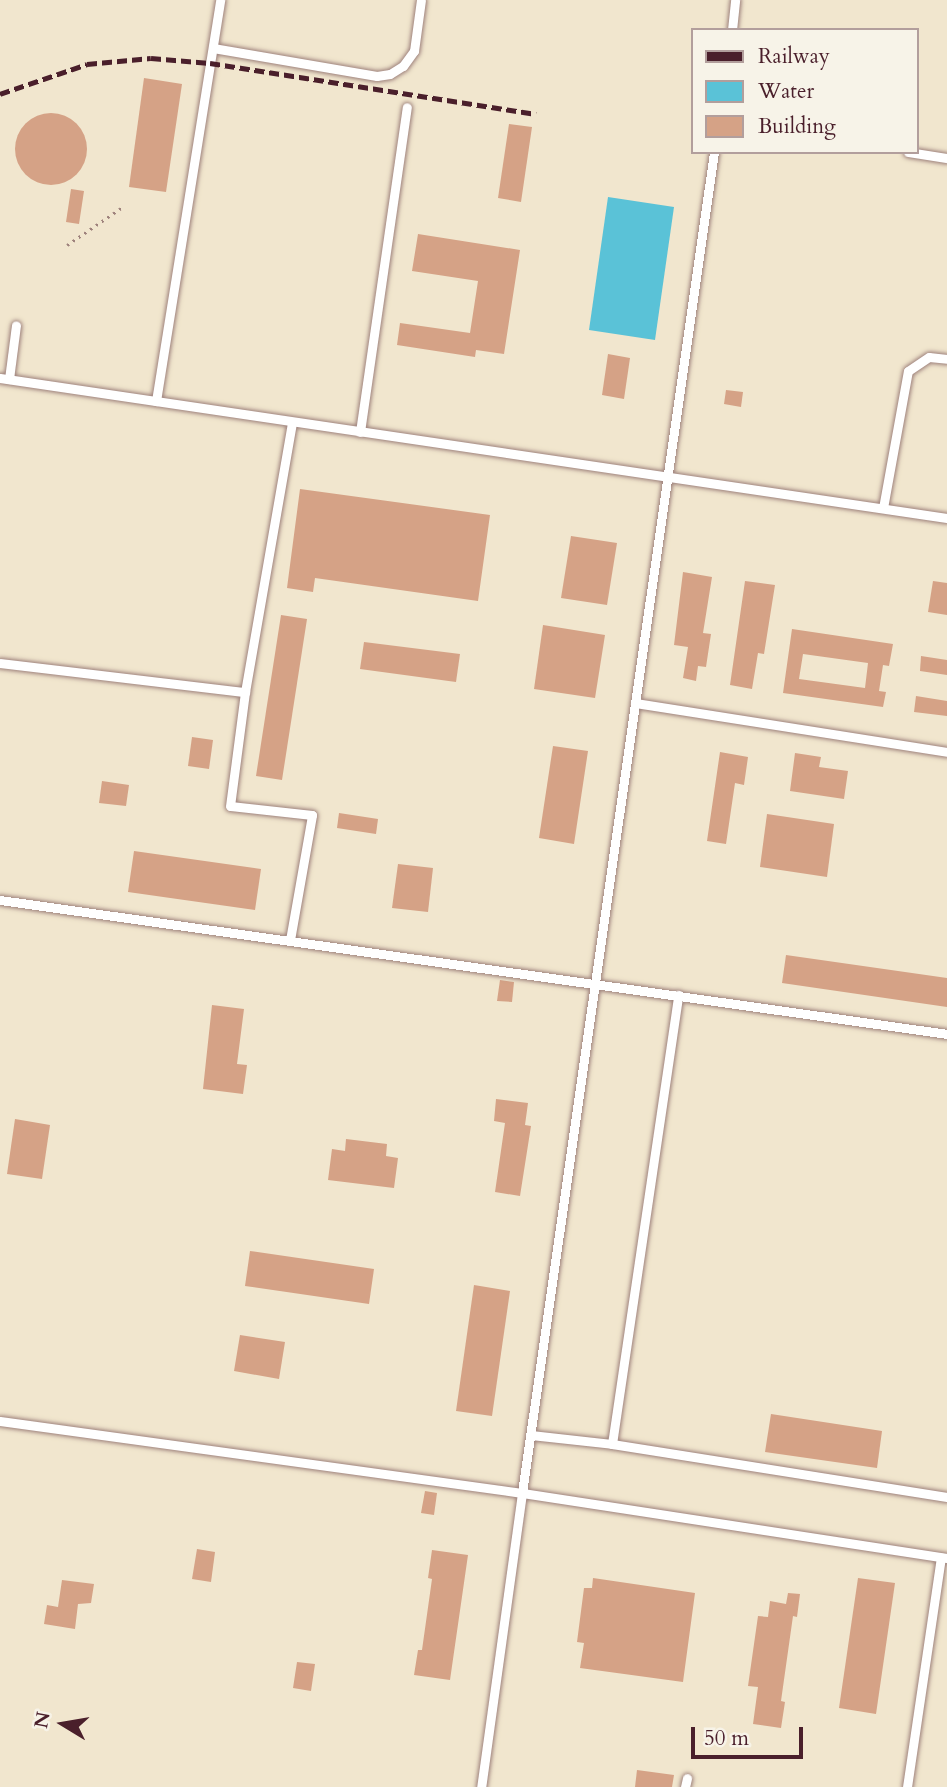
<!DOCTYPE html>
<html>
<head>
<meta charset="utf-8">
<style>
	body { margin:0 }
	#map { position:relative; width:947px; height:1787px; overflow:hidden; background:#f1e6ce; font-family:Cardo,serif }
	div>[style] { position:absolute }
	.water>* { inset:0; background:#5ac2d7 }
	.building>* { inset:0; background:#d5a286 }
	.round { border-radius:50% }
	.path>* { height:2.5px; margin-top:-1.25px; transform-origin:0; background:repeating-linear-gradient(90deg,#9e827c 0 2px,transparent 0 7px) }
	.roads { filter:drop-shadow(0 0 2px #9e827c) drop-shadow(0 0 2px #9e827c) }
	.service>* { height:9px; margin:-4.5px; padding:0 4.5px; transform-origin:4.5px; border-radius:4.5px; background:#fff }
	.rail>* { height:4.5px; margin-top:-2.25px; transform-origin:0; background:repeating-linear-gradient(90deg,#4a1f2b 0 10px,transparent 0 15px) }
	span { translate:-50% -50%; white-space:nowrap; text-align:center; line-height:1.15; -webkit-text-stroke:5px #f7f3e8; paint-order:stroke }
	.legend { position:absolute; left:691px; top:28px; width:228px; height:126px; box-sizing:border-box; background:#f7f3e8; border:2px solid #b29e9c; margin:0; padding:9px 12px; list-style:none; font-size:21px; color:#4a1f2b }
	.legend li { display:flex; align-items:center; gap:14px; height:35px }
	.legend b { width:35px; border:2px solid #b29e9c }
	.north { position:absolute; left:28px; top:1689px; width:70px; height:70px; -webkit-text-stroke:5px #f7f3e8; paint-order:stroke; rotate:281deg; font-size:19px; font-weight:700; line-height:28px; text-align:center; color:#4a1f2b }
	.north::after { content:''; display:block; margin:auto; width:24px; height:32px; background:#4a1f2b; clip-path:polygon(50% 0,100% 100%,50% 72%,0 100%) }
	.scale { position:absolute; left:691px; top:1727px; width:112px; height:32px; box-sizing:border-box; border:4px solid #4a1f2b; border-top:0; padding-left:9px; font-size:21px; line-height:24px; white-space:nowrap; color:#4a1f2b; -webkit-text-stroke:5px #f7f3e8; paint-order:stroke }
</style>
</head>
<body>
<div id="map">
	<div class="water">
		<i style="clip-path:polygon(608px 197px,674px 207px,655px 340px,589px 330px)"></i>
	</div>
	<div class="building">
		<i style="clip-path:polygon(144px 78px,182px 84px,166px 192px,129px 187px)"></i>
		<i class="round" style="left:15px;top:113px;width:72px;height:72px"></i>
		<i style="clip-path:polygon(509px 124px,532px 127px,521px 202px,498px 198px)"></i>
		<i style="clip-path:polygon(71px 189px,84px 191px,79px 224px,66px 222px)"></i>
		<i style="clip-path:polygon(418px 234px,520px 250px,504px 354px,476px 350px,475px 357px,397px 345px,400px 323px,470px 333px,478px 281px,412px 271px)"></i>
		<i style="clip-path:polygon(608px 354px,630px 358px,624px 399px,602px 395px)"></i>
		<i style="clip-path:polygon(726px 390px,743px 392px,741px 407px,724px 404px)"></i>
		<i style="clip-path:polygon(300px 489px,490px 515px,478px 601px,315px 578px,313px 592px,287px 588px)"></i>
		<i style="clip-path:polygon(571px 536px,617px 543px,607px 605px,561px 598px)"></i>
		<i style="clip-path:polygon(683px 572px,712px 577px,703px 633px,711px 634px,706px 667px,698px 666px,696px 681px,683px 678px,688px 647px,674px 645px)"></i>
		<i style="clip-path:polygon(745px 581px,775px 585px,764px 654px,758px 653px,752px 689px,730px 685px)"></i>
		<i style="clip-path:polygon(933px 581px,947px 583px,947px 615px,928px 612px)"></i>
		<i style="clip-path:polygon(281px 615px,307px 619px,282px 780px,256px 776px)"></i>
		<i style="clip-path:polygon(543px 625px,605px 635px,595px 698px,534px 689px)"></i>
		<i style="clip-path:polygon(evenodd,792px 629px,893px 644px,889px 666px,883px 665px,879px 691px,886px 692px,883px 707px,783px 693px,792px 629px,803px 654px,868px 663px,865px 688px,799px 679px,803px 654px)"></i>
		<i style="clip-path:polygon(364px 642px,460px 654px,456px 682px,360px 669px)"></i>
		<i style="clip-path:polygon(921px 656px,947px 660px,947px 675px,920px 671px)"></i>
		<i style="clip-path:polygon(916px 696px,947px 701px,947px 716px,914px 712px)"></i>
		<i style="clip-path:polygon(192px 737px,213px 740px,209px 769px,188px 766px)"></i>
		<i style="clip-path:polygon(553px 746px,588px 751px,574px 844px,539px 838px)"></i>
		<i style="clip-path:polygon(720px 752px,748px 757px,744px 785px,735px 783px,726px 844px,707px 841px)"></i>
		<i style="clip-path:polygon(795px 753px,821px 757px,819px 767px,848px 771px,844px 799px,790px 791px)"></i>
		<i style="clip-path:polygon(102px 781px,129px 785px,126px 806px,99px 803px)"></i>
		<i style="clip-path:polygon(339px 813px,378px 819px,376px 834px,337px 828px)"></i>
		<i style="clip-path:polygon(767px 814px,834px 824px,827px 877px,760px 867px)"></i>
		<i style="clip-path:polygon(134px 851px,261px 869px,255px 910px,128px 892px)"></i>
		<i style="clip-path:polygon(398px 864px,433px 868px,428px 912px,392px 908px)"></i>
		<i style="clip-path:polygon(786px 955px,947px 978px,947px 1007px,782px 983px)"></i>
		<i style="clip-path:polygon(500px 980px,514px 982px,512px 1002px,497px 1001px)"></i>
		<i style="clip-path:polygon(212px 1005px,244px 1009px,237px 1064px,247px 1065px,243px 1094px,203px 1089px)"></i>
		<i style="clip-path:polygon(496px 1099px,528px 1103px,525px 1125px,531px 1126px,520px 1196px,495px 1192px,505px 1123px,494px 1121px)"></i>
		<i style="clip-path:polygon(15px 1119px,50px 1125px,42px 1179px,7px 1174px)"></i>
		<i style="clip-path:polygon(346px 1139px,387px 1144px,386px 1156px,398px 1158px,394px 1188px,328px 1180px,332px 1149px,345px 1151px)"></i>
		<i style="clip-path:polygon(250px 1251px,374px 1269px,369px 1304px,245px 1286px)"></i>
		<i style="clip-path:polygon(474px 1285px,510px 1291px,492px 1416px,456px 1411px)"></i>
		<i style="clip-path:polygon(240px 1335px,285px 1342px,279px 1379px,234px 1371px)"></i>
		<i style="clip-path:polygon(771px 1414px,882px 1431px,877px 1468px,765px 1452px)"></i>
		<i style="clip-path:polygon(425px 1491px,437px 1493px,434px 1515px,421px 1513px)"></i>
		<i style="clip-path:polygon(197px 1549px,215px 1552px,211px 1582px,192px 1579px)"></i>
		<i style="clip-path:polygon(432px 1550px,468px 1555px,450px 1680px,414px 1675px,418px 1650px,422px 1650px,432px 1579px,428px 1578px)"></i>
		<i style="clip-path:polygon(593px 1578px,695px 1593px,683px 1682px,580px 1668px,584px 1643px,577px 1642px,584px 1588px,592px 1588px)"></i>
		<i style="clip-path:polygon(858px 1578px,895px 1583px,876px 1714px,839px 1708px)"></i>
		<i style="clip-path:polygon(62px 1580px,94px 1584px,91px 1603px,78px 1604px,75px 1629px,44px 1624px,47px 1605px,58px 1607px)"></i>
		<i style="clip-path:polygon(788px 1593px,800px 1594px,797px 1617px,793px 1616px,781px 1701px,785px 1702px,781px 1728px,753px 1724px,758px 1687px,748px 1686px,758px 1616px,768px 1617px,770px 1601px,786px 1604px)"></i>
		<i style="clip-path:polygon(297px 1662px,315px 1664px,311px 1691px,293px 1688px)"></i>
		<i style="clip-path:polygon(637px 1770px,674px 1775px,672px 1787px,635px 1787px)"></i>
	</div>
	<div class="path">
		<i style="left:67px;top:245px;width:69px;rotate:-34.4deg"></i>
	</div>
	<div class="roads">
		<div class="service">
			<i style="left:732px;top:30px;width:30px;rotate:-84deg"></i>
			<i style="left:213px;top:48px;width:166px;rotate:9.7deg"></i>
			<i style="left:377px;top:76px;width:13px;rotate:-9deg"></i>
			<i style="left:390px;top:74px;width:15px;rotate:-32deg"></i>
			<i style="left:403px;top:66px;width:19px;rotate:-54deg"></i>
			<i style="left:414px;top:51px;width:51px;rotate:-82.2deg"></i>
			<i style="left:714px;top:152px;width:1355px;rotate:98.15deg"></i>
			<i style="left:522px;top:1493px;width:430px;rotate:8.7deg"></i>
			<i style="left:908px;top:152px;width:39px;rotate:9deg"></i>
			<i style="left:0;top:378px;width:957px;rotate:8.41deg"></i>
			<i style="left:9px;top:379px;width:54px;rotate:-82.6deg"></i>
			<i style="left:156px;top:401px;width:406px;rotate:-80.9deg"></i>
			<i style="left:360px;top:432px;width:328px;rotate:-81.8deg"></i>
			<i style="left:883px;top:508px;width:139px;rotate:-79.7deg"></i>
			<i style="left:908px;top:371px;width:25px;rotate:-34deg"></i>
			<i style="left:929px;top:357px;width:18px;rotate:6deg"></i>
			<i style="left:0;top:663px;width:247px;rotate:6.8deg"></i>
			<i style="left:635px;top:703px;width:316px;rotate:8.9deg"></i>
			<i style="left:0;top:900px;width:956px;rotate:8.05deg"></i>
			<i style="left:290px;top:940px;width:127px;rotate:-80deg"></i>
			<i style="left:312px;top:815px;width:82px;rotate:-173.7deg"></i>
			<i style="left:230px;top:806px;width:115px;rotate:-82.5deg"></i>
			<i style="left:245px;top:692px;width:274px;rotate:-80.1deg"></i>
			<i style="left:0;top:1421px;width:527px;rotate:7.85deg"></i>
			<i style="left:522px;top:1493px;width:297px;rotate:97.9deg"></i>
			<i style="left:531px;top:1435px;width:81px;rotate:6.3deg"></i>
			<i style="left:612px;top:1444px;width:339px;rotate:9deg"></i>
			<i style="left:612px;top:1444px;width:454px;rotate:-81.6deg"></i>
			<i style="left:685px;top:1787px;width:9px;rotate:-77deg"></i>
			<i style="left:907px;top:1787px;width:232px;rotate:-81.6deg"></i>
		</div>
	</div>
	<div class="rail">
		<i style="left:0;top:94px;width:92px;rotate:-19deg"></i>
		<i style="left:87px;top:64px;width:64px;rotate:-5.4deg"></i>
		<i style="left:151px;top:58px;width:59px;rotate:4.8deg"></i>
		<i style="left:210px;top:63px;width:330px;rotate:8.9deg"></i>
	</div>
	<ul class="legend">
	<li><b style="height:9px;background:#4a1f2b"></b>Railway</li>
	<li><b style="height:19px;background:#5ac2d7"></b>Water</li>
	<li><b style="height:19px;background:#d5a286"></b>Building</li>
	</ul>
	<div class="north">N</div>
	<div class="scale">50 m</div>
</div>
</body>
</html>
